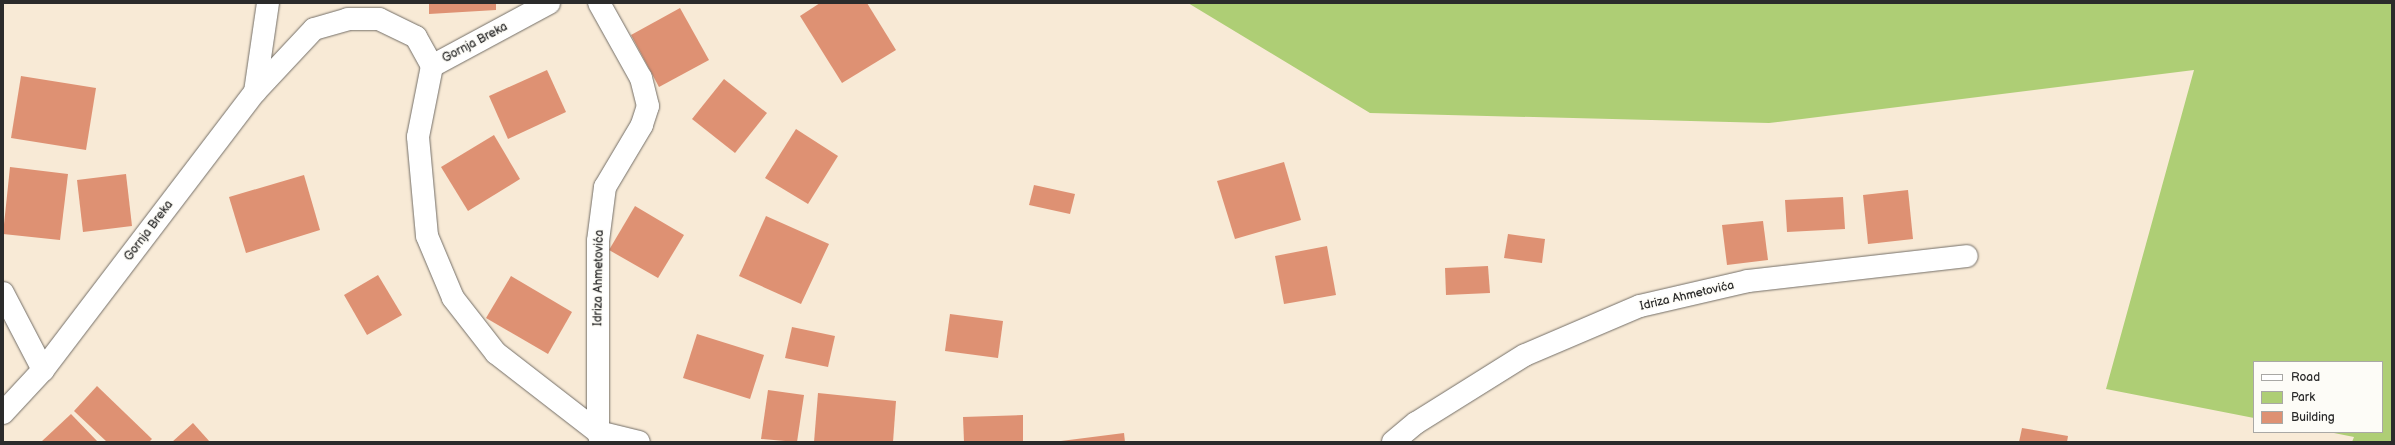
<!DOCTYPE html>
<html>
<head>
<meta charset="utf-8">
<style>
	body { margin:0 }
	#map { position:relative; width:2395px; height:445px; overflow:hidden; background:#f8ead6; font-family:"Balsamiq Sans",sans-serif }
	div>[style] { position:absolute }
	.green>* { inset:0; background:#aece75 }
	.building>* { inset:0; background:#de9173 }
	.roads { filter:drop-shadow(0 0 1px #736e67) drop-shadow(0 0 1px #736e67) }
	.street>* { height:22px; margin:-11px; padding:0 11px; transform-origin:11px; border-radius:11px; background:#fff }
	span { translate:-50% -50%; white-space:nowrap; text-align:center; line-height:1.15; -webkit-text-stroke:3px #fdfcf7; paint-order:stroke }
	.street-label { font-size:12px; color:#2b2b2b }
	.frame { position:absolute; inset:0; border:4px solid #2b2b2b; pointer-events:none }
	.legend { position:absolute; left:2253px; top:361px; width:130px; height:72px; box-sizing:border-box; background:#fdfcf7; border:1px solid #a9a8a5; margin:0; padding:5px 7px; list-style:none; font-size:12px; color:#2b2b2b }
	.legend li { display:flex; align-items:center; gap:8px; height:20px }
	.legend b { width:20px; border:1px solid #a9a8a5 }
</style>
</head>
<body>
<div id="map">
	<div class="green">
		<i style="clip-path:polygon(1188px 3px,2392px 3px,2392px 442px,2352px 442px,2354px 437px,2329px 432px,2382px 432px,2382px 362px,2254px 362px,2254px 418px,2106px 389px,2194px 70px,1769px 123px,1370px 113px)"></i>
	</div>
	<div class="building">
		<i style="clip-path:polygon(429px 3px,496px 3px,496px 10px,429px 14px)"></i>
		<i style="clip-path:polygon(820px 3px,867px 3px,896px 50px,842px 83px,800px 16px)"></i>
		<i style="clip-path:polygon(680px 8px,709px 60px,659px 87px,631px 35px)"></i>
		<i style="clip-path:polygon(547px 70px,566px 112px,508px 139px,489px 96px)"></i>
		<i style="clip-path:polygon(21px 76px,96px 88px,86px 150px,11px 138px)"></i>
		<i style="clip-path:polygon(724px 79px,767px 113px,735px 153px,692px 119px)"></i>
		<i style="clip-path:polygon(796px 129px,838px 156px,808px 204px,765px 178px)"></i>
		<i style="clip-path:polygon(494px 135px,520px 179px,468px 211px,441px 167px)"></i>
		<i style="clip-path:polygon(1284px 162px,1301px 220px,1235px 239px,1217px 181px)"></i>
		<i style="clip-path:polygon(10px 167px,68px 174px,60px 240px,3px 234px)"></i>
		<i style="clip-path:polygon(126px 174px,132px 226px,83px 232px,77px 180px)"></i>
		<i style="clip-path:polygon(304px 175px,320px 230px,246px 253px,229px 197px)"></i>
		<i style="clip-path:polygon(1034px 185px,1075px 194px,1070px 214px,1029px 205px)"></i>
		<i style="clip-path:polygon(1908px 190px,1913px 239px,1868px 244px,1863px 195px)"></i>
		<i style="clip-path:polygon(1843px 197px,1845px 229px,1787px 232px,1785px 200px)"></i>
		<i style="clip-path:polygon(635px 206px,684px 235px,658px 278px,609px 250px)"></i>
		<i style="clip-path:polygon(766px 216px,829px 244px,801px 304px,739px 276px)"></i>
		<i style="clip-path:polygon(1763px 221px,1768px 260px,1727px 265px,1722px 225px)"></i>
		<i style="clip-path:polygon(1508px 234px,1545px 239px,1542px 263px,1504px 258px)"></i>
		<i style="clip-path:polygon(1327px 246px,1336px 295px,1284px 304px,1275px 256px)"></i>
		<i style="clip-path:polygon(1488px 266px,1490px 293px,1446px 295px,1445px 268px)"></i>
		<i style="clip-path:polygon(378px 275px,402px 315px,367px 335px,344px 295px)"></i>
		<i style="clip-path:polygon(511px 276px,572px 312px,548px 354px,486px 318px)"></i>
		<i style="clip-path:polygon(950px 314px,1003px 321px,998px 358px,945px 351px)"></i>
		<i style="clip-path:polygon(792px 327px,835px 336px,828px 367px,785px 358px)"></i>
		<i style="clip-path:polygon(697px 334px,764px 355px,750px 399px,683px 378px)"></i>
		<i style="clip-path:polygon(97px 386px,152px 439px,149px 442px,107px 442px,74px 411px)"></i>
		<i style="clip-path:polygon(768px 390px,804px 395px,797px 442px,761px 439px)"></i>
		<i style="clip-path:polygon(818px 393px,896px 401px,893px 442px,814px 442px)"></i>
		<i style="clip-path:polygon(71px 414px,98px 442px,41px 442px)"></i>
		<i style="clip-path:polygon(1023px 415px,1023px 442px,964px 442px,963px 417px)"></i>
		<i style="clip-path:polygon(193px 423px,210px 442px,172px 442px)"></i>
		<i style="clip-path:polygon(2022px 428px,2068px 436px,2067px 442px,2019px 442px)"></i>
		<i style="clip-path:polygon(1124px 433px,1125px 442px,1062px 442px,1061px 441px)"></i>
	</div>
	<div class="roads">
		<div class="street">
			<i style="left:599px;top:3px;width:86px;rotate:60.8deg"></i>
			<i style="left:641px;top:78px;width:29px;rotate:76deg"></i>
			<i style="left:648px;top:106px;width:20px;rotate:108deg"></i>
			<i style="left:642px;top:125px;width:72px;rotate:120.8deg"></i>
			<i style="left:605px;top:187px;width:54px;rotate:97.4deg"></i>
			<i style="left:598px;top:241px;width:191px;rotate:90deg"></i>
			<i style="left:598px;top:432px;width:10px;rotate:73deg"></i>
			<i style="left:432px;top:66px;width:72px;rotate:101.2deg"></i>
			<i style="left:418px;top:137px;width:99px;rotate:84.8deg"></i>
			<i style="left:427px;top:236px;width:67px;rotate:67.2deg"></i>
			<i style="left:453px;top:298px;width:70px;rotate:52deg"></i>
			<i style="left:496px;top:353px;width:129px;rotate:37.8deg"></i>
			<i style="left:598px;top:432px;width:42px;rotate:13.7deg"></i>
			<i style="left:432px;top:66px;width:133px;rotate:-28.3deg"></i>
			<i style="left:255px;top:92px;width:90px;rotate:-81.7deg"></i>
			<i style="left:3px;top:293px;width:87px;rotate:62.5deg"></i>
			<i style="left:3px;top:413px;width:59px;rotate:-47.1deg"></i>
			<i style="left:43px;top:370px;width:350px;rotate:-52.7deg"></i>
			<i style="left:255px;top:92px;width:86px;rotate:-46.9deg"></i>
			<i style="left:314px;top:29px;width:35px;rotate:-16deg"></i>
			<i style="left:348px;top:19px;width:31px"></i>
			<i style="left:379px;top:19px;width:41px;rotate:25.9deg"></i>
			<i style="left:416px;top:37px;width:33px;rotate:61deg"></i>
			<i style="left:1393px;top:442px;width:30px;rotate:-40deg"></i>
			<i style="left:1416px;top:423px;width:128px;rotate:-32deg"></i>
			<i style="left:1525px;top:355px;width:125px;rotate:-23.1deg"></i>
			<i style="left:1640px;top:306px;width:111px;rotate:-13deg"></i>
			<i style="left:1748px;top:281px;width:220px;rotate:-6.5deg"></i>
		</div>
	</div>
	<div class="street-label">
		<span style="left:475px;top:43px;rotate:-28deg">Gornja Breka</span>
		<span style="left:149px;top:231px;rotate:-53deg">Gornja Breka</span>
		<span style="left:599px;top:278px;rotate:-89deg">Idriza Ahmetovića</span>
		<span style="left:1687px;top:296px;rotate:-13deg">Idriza Ahmetovića</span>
	</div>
	<div class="frame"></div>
	<ul class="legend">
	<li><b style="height:5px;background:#fff"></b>Road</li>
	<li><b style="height:11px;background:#aece75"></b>Park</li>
	<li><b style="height:11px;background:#de9173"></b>Building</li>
	</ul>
</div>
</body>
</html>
